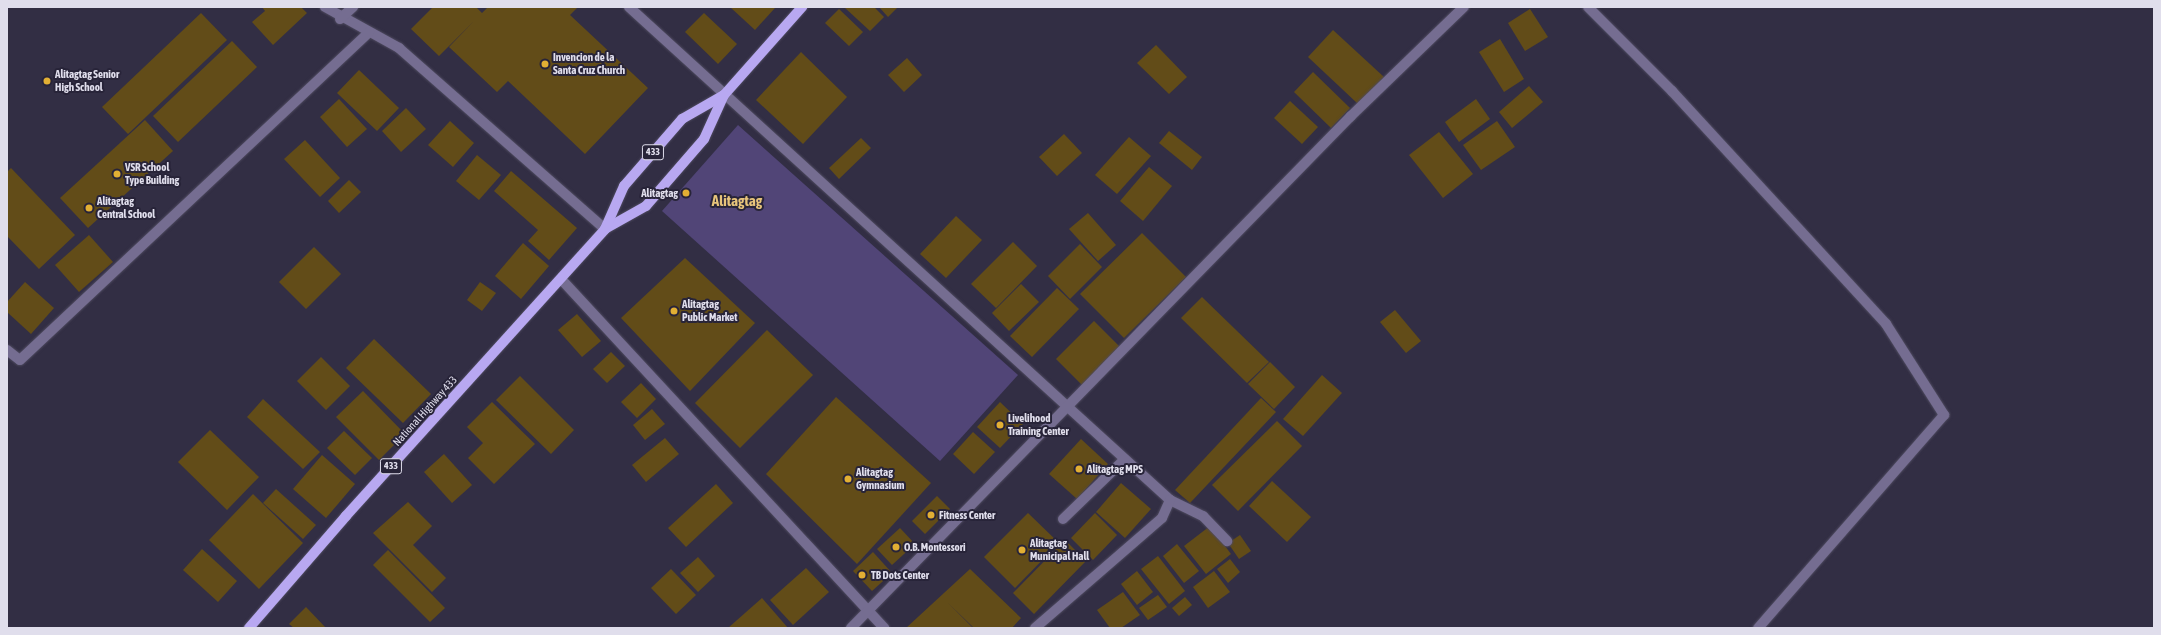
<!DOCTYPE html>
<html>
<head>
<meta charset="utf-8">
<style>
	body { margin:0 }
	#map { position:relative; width:2161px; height:635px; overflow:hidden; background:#322e44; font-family:"Asap Condensed",sans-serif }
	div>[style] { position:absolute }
	.green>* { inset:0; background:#514577 }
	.building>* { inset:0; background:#624c18 }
	.roads { filter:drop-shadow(0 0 1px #4e4a5f) drop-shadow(0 0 1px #4e4a5f) }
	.minor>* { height:10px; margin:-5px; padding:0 5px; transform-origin:5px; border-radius:5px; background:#756d91 }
	.major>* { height:10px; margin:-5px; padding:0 5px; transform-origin:5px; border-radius:5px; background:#b8a8f1 }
	.dots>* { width:11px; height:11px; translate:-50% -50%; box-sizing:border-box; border:2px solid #282439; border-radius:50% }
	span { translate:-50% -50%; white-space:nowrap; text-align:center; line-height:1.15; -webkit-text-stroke:4px #282439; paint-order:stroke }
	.shield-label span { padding:1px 3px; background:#282439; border:1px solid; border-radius:3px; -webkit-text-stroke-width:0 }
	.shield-label { font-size:10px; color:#e0deec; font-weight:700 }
	.poi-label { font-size:11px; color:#e0deec; font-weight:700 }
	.left { translate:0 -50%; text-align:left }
	.right { translate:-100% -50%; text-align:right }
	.street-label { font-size:11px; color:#e0deec }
	.district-label { font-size:15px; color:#e7c47b; font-weight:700 }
	.frame { position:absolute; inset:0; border:8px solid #e0deec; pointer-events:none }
</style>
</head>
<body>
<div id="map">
	<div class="green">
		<i style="clip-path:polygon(738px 125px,1018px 375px,940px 461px,662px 211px)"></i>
	</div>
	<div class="building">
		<i style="clip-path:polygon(262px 7px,301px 7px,307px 13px,273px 45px,252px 22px,265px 11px)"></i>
		<i style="clip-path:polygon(433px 7px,476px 7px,482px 13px,488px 7px,578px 7px,570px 15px,648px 88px,585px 154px,508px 81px,497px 92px,449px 47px,474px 21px,439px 56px,411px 29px)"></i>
		<i style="clip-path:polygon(730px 7px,773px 7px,775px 8px,755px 30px)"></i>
		<i style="clip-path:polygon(844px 7px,874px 7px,884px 17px,870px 31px)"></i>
		<i style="clip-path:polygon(879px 7px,898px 7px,888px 17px)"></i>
		<i style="clip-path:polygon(839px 9px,863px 32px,849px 46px,825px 23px)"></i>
		<i style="clip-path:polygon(1530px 9px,1548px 37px,1525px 51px,1508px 23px)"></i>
		<i style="clip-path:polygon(201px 13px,227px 40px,128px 134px,102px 107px)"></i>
		<i style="clip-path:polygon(704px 13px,737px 44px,718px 64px,685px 32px)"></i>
		<i style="clip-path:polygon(1333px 30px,1384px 77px,1358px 104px,1308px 57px)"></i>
		<i style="clip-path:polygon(1500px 39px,1524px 79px,1504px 92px,1479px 52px)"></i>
		<i style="clip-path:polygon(232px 41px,257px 67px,178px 142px,153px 116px)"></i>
		<i style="clip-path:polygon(1156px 45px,1187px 77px,1169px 94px,1137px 63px)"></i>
		<i style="clip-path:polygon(801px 52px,847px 97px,803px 144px,756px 100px)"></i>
		<i style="clip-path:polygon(907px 58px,922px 75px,904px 92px,888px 75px)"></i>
		<i style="clip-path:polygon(359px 70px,399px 108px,377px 131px,337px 93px)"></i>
		<i style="clip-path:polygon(1313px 72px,1350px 108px,1331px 128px,1294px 92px)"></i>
		<i style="clip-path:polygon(1529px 86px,1543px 102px,1512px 128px,1499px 112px)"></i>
		<i style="clip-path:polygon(339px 99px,367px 129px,347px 147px,320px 117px)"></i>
		<i style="clip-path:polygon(1476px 99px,1490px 119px,1459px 142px,1445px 122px)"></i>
		<i style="clip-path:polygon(1290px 101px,1318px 127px,1302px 144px,1274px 118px)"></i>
		<i style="clip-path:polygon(406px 108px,426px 129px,401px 152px,382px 131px)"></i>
		<i style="clip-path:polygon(145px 120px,173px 151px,88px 228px,60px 198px)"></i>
		<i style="clip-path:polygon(450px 121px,474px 143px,453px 167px,428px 145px)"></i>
		<i style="clip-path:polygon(1497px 121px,1515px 147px,1481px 170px,1463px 145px)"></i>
		<i style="clip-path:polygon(1169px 131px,1202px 157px,1192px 170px,1159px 143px)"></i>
		<i style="clip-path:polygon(1439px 132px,1473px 174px,1443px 198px,1409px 155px)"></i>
		<i style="clip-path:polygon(1064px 134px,1082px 153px,1057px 176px,1039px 157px)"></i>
		<i style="clip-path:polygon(1129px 137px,1151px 156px,1117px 194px,1095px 175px)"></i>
		<i style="clip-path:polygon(861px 138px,871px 148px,839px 179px,829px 168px)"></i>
		<i style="clip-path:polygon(305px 140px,340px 178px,320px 197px,284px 159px)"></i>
		<i style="clip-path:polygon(477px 155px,501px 175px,479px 200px,456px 181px)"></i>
		<i style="clip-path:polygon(1149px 167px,1172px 186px,1143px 221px,1120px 201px)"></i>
		<i style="clip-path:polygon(11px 168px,75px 235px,39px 269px,7px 236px,7px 172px)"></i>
		<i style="clip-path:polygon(511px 171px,577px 228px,549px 260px,528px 241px,538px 230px,494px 191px)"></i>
		<i style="clip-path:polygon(349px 180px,361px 192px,339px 213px,328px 201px)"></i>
		<i style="clip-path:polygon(1088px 213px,1116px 245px,1098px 261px,1069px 229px)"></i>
		<i style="clip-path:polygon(956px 216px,982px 240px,946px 278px,920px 254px)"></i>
		<i style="clip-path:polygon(1142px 233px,1186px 277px,1124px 338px,1080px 294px)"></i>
		<i style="clip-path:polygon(89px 235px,113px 262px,79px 292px,55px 265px)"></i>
		<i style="clip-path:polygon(1013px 242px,1037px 266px,996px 308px,971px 284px)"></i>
		<i style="clip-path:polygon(523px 243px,549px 266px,521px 299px,495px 276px)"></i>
		<i style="clip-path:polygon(1080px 244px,1102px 267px,1070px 299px,1048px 276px)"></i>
		<i style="clip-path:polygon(314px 247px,341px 274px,306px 309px,279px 282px)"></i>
		<i style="clip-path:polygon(685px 258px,755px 323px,690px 391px,621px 318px)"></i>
		<i style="clip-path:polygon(25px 282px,54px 308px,31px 334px,7px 312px,7px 302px)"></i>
		<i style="clip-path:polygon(480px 282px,496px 293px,482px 311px,467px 300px)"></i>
		<i style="clip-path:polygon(1021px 284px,1039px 302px,1009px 331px,992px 313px)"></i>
		<i style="clip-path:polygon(1057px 288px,1079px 309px,1032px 357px,1010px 336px)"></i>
		<i style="clip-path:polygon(1202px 297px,1269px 362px,1247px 383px,1181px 318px)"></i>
		<i style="clip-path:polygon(1395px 310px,1421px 341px,1406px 353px,1380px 322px)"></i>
		<i style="clip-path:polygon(577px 314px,601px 341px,582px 357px,558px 330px)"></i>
		<i style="clip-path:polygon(1094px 321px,1122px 349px,1084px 387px,1056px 359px)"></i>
		<i style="clip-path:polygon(767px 330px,813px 375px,740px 448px,695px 403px)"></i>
		<i style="clip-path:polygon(374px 339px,431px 394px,403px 423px,346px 368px)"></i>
		<i style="clip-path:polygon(611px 352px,625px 366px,607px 383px,593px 369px)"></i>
		<i style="clip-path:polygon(321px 357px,350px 386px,326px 410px,297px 381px)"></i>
		<i style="clip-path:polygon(1270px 362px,1295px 387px,1274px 409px,1248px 384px)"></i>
		<i style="clip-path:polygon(1322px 375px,1342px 393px,1303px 436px,1283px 419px)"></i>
		<i style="clip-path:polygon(520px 376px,574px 430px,551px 454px,496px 400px)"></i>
		<i style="clip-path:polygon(641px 383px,656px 399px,637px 418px,621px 402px)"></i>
		<i style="clip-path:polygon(363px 391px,405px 434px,379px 460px,336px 417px)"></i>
		<i style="clip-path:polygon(836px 397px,931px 483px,857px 564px,766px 474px)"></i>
		<i style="clip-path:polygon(1261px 398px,1276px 412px,1190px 503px,1175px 490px)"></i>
		<i style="clip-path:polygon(263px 399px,320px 452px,303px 469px,247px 417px)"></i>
		<i style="clip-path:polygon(492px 402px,535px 444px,494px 484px,468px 458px,483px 443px,467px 427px)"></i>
		<i style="clip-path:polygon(1000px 402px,1023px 424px,1000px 448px,977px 427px)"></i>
		<i style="clip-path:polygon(652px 409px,665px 424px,645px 440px,633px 425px)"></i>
		<i style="clip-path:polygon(1277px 421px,1302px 446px,1238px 511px,1212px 485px)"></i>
		<i style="clip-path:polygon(210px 430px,259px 477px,227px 510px,178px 462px)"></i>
		<i style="clip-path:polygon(344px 431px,372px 458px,355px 475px,327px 448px)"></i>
		<i style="clip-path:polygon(973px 432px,995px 452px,974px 474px,953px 454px)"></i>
		<i style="clip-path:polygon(665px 438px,679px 454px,646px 482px,632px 465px)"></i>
		<i style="clip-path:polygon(1081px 439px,1108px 464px,1077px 499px,1049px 474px)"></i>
		<i style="clip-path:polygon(444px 454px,472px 485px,452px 503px,424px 472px)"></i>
		<i style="clip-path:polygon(322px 455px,355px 484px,326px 518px,293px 489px)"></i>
		<i style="clip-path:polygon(1272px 481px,1311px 517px,1287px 542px,1249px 506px)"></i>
		<i style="clip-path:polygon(1121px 483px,1151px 509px,1125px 538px,1096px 512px)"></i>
		<i style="clip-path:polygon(716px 484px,733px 503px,686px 547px,668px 528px)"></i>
		<i style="clip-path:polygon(276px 489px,316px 525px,303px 539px,263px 503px)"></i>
		<i style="clip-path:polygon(253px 494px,303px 543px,259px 589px,209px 540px)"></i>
		<i style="clip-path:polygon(937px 496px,950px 509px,925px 534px,912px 521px)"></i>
		<i style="clip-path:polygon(408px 502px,432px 526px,413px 545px,446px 578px,432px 592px,373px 533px)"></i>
		<i style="clip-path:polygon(1028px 513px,1059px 543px,1015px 588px,984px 557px)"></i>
		<i style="clip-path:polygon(1095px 513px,1117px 535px,1093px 560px,1071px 538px)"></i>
		<i style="clip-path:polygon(1210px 526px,1231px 554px,1206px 574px,1184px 546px)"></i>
		<i style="clip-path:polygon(900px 528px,915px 544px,892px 565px,877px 549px)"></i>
		<i style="clip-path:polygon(1240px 535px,1251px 551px,1239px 559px,1228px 543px)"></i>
		<i style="clip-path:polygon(1065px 540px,1086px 561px,1034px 614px,1013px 593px)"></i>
		<i style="clip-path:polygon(1177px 544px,1199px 571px,1184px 583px,1163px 556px)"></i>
		<i style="clip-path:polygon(202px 549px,237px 581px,218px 602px,183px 570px)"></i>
		<i style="clip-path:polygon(388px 550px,445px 608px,430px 622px,373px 565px)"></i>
		<i style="clip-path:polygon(873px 552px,892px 573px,872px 591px,853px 571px)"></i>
		<i style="clip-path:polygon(1158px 556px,1185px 591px,1169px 604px,1141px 569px)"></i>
		<i style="clip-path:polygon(698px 557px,715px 576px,698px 592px,680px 573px)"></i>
		<i style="clip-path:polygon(1230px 559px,1240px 572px,1228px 583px,1217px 569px)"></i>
		<i style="clip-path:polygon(806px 568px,829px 592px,793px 625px,770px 600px)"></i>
		<i style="clip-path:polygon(671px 569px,696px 595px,676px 614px,651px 588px)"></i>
		<i style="clip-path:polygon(970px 569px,1021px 618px,1012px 628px,974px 628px,948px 603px,973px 628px,906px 628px)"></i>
		<i style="clip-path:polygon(1137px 571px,1153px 592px,1137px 605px,1121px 584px)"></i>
		<i style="clip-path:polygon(1214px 571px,1230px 592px,1208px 608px,1193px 587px)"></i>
		<i style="clip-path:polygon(1123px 592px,1140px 615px,1121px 628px,1110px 628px,1097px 610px)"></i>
		<i style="clip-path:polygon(1158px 595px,1167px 607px,1148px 620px,1139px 608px)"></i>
		<i style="clip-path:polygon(1185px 597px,1192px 605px,1179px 616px,1172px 608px)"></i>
		<i style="clip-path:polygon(762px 598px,788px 628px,728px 628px)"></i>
		<i style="clip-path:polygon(306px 607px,326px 628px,294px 628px,289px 624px)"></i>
	</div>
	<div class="roads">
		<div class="minor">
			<i style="left:325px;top:7px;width:85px;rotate:29deg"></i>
			<i style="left:399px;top:48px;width:274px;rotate:41.3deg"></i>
			<i style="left:629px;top:7px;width:732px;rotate:42.34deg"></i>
			<i style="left:1170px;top:500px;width:37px;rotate:26deg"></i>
			<i style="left:1203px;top:516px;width:35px;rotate:46deg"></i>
			<i style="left:1588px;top:7px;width:119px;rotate:45deg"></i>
			<i style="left:1672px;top:91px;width:316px;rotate:47.4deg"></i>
			<i style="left:1886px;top:324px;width:108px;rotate:57.5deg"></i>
			<i style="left:1944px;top:415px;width:283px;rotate:131.1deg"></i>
			<i style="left:340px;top:19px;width:18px;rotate:-43deg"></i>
			<i style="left:561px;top:279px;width:476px;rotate:47.2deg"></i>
			<i style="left:7px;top:350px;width:16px;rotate:38deg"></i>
			<i style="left:20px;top:360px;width:479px;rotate:-43.2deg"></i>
			<i style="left:1063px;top:519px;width:86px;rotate:-44.1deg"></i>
			<i style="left:851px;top:628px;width:716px;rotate:-45.68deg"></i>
			<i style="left:1351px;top:116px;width:157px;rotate:-44deg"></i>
			<i style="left:1035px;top:628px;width:168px;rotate:-40.9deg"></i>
			<i style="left:1162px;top:518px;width:20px;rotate:-66deg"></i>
		</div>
		<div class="major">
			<i style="left:605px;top:229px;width:47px;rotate:-29.3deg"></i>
			<i style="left:646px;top:206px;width:89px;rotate:-49.1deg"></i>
			<i style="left:704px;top:139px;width:48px;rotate:-65.6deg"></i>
			<i style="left:724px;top:95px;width:118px;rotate:-48.4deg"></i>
			<i style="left:249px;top:628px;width:148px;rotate:-49.1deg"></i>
			<i style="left:346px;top:516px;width:387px;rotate:-47.9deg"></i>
			<i style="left:605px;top:229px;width:47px;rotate:-66.2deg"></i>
			<i style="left:624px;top:186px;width:89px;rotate:-49.1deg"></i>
			<i style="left:682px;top:119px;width:48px;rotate:-29.7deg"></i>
		</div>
	</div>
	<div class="dots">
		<i style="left:545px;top:64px;background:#e2af34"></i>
		<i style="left:47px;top:81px;background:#e2af34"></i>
		<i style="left:117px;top:174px;background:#e2af34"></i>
		<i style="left:686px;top:193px;background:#e2af34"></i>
		<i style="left:89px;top:208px;background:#e2af34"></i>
		<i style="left:674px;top:311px;background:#e2af34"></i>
		<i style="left:1000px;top:425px;background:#e2af34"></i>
		<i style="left:1079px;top:469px;background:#e2af34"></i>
		<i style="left:848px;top:479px;background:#e2af34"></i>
		<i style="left:931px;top:515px;background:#e2af34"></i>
		<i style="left:896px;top:547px;background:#e2af34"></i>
		<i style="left:1022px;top:550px;background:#e2af34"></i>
		<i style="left:862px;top:575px;background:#e2af34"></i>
	</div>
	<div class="shield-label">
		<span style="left:653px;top:152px">433</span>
		<span style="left:391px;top:466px">433</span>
	</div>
	<div class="poi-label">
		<span class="left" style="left:553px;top:64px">Invencion de la<br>Santa Cruz Church</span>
		<span class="left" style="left:55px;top:81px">Alitagtag Senior<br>High School</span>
		<span class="left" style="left:125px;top:174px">VSR School<br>Type Building</span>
		<span class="right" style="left:678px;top:193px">Alitagtag</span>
		<span class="left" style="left:97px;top:208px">Alitagtag<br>Central School</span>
		<span class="left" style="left:682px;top:311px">Alitagtag<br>Public Market</span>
		<span class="left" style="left:1008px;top:425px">Livelihood<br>Training Center</span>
		<span class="left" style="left:1087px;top:469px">Alitagtag MPS</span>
		<span class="left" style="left:856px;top:479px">Alitagtag<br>Gymnasium</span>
		<span class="left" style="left:939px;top:515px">Fitness Center</span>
		<span class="left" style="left:1030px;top:550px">Alitagtag<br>Municipal Hall</span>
		<span class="left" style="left:904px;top:547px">O.B. Montessori</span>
		<span class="left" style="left:871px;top:575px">TB Dots Center</span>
	</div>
	<div class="street-label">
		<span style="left:425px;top:411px;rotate:-48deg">National Highway 433</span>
	</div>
	<div class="district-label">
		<span style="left:737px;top:201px">Alitagtag</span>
	</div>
	<div class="frame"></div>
</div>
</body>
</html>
